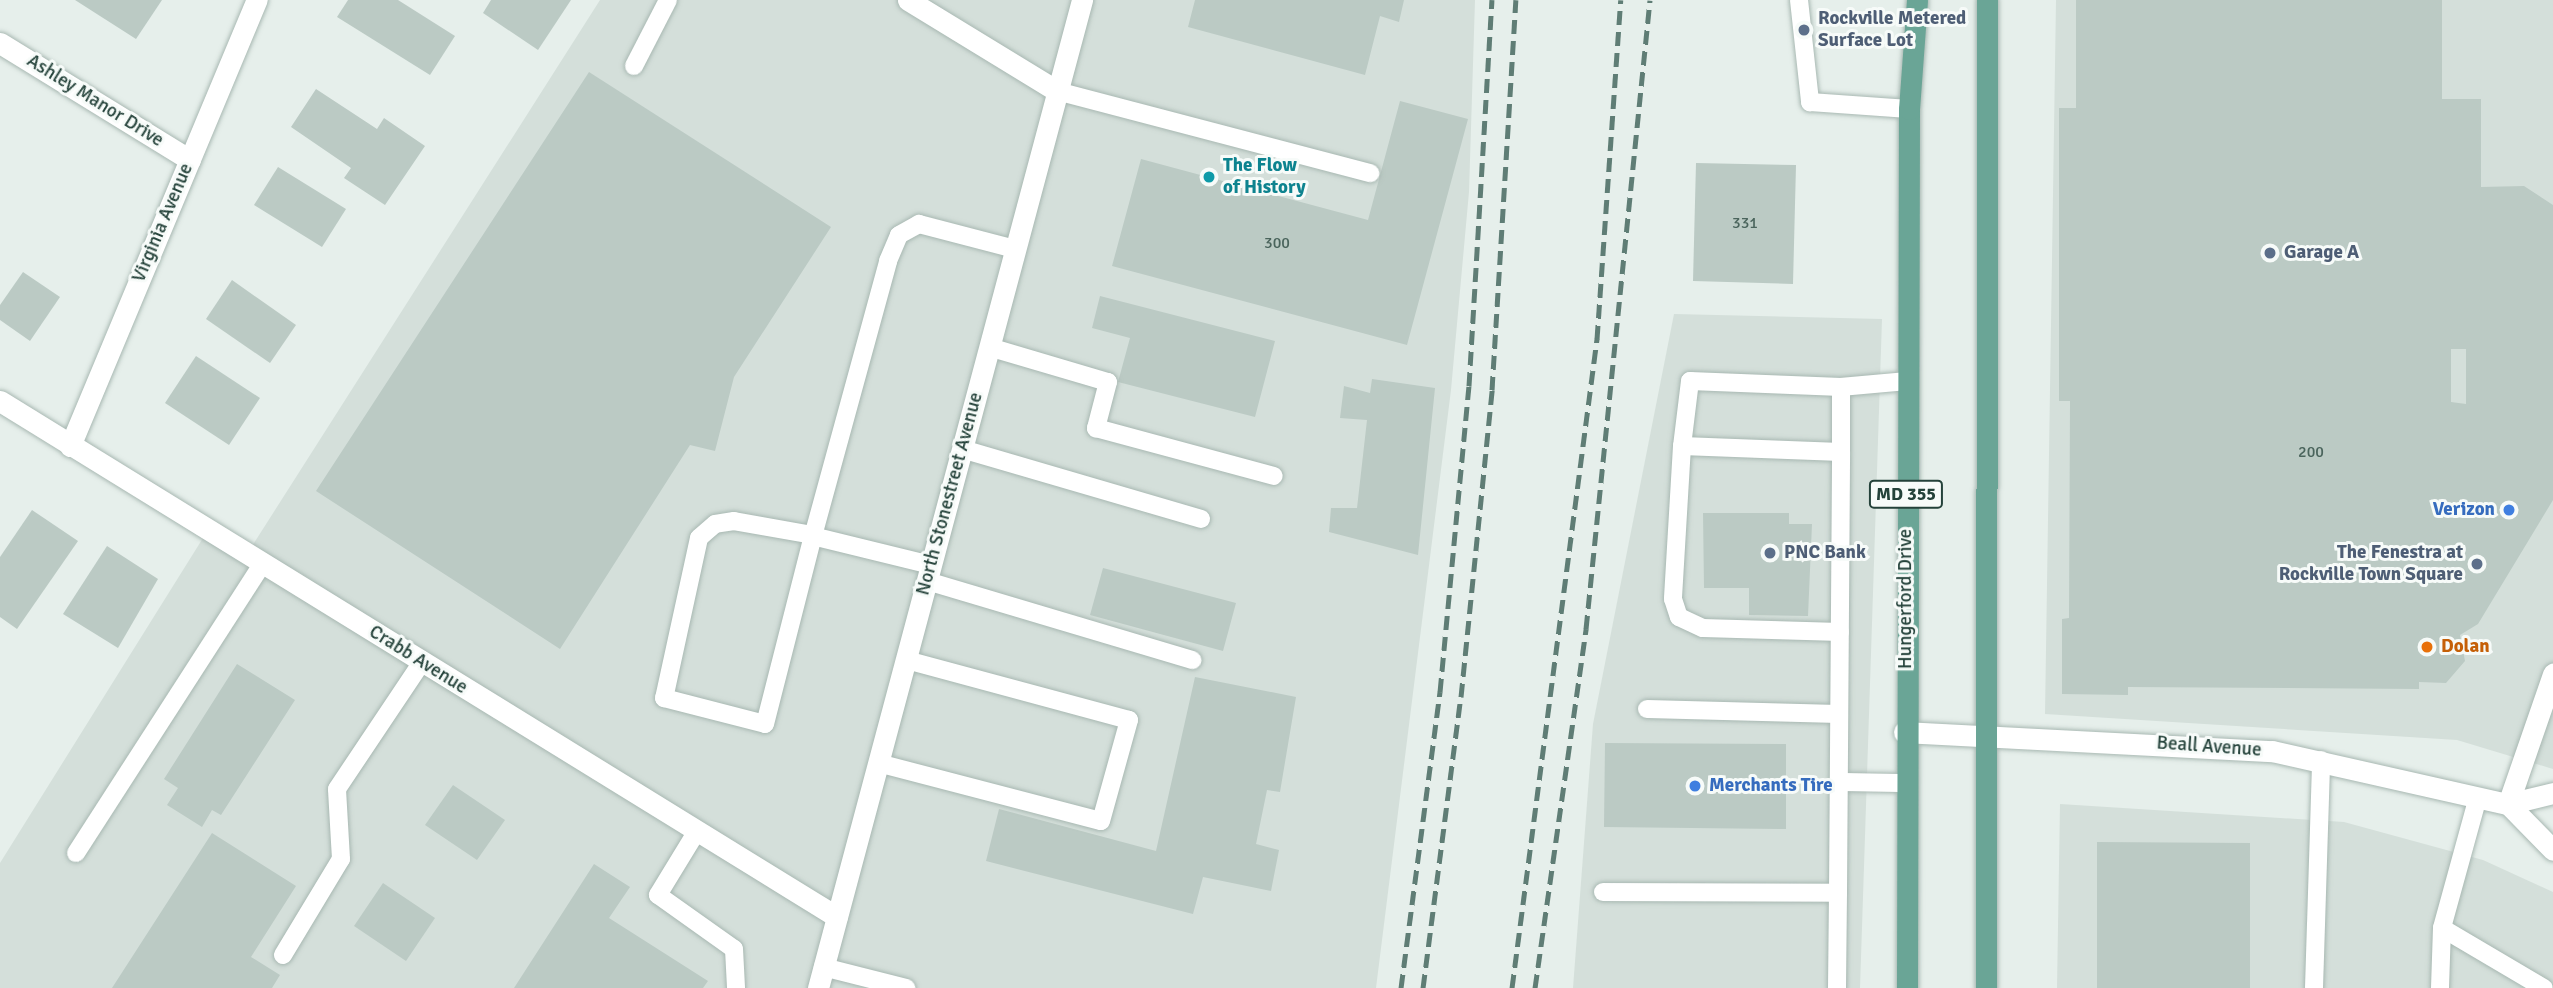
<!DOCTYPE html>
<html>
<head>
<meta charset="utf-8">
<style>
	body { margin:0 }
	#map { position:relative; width:2553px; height:988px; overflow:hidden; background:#e6efeb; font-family:Signika,sans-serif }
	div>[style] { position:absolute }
	.built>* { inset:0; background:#d4dfda }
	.building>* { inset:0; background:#bbcac4 }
	.roads { filter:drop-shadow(0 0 2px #a8b8b2) drop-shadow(0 0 2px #a8b8b2) }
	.lane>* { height:18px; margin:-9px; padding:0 9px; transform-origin:9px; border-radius:9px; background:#fff }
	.street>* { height:21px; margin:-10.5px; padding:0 10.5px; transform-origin:10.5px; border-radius:10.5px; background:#fff }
	.secondary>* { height:21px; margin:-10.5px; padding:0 10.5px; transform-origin:10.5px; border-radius:10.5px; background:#fff }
	.primary>* { height:21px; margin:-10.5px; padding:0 10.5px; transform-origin:10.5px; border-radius:10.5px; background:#6aa596 }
	.rail>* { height:5px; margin-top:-2.5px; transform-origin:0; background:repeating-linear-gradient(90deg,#5f7d75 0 14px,transparent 0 21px) }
	.dots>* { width:19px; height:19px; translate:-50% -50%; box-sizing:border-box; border:4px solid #f7fbf9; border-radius:50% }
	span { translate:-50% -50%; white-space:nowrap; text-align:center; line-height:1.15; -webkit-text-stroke:6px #f7fbf9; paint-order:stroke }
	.number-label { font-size:16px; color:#4a645c }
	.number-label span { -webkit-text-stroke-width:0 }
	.shield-label span { padding:2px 5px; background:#f7fbf9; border:2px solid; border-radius:5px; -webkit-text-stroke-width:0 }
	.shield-label { font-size:18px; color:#24423a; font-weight:700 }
	.service-label { font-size:19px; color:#4e5e75; font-weight:700 }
	.left { translate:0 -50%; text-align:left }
	.right { translate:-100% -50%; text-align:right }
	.street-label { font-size:19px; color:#24423a }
	.culture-label { font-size:19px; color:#0d838f; font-weight:700 }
	.shop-label { font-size:19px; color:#366cbe; font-weight:700 }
	.food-label { font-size:19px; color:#c56008; font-weight:700 }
</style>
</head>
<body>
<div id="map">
	<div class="built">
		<i style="clip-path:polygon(600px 0,1475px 0,1469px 192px,1451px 390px,1376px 988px,0 988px,0 863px,208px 530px,247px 554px)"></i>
		<i style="clip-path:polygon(2056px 0,2553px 0,2553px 769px,2457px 740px,2045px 714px)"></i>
		<i style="clip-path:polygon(1674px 314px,1882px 319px,1860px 988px,1573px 988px,1593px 724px)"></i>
		<i style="clip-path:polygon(2060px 804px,2344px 822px,2483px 860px,2553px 892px,2553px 988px,2057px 988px)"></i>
	</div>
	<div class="building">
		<i style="clip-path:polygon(75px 0,162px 0,136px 39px)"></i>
		<i style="clip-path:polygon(348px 0,398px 0,455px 36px,430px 75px,337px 17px)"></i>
		<i style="clip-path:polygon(491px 0,571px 0,538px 50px,483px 13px)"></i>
		<i style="clip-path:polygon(1195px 0,1404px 0,1399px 22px,1380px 16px,1365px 75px,1188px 27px)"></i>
		<i style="clip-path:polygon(evenodd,2076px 0,2442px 0,2442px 99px,2481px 99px,2481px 187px,2524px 186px,2553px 205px,2553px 500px,2478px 624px,2460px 635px,2465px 661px,2446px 683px,2419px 682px,2419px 689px,2128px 687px,2128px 695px,2062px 694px,2062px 619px,2069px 618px,2070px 401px,2059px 401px,2059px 108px,2076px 108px,2076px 0,2451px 349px,2466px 349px,2466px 404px,2451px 402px,2451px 349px)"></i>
		<i style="clip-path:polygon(589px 72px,831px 227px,734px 377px,715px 451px,690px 445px,560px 649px,316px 491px)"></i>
		<i style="clip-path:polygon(316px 89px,377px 129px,384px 118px,425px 146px,385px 205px,344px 178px,351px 168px,291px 127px)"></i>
		<i style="clip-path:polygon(1400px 101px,1468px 119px,1407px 345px,1112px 266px,1141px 159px,1368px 220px)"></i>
		<i style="clip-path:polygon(1696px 163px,1796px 165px,1793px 284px,1693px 281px)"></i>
		<i style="clip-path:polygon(278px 167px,346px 209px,322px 247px,254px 205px)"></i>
		<i style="clip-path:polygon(23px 272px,60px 297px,30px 341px,0 320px,0 305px)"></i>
		<i style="clip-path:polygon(232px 280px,296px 325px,270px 363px,206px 319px)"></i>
		<i style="clip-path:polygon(1100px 296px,1275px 341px,1255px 417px,1118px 382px,1130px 338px,1092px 328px)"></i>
		<i style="clip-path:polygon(196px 356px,260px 398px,229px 445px,165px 403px)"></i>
		<i style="clip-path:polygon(1372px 379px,1435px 388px,1418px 555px,1329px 532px,1331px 508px,1357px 508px,1367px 420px,1340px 418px,1344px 386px,1370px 393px)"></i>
		<i style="clip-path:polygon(32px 510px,78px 541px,17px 629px,0 617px,0 557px)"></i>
		<i style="clip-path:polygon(1703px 513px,1789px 513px,1789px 524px,1812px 524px,1808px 616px,1749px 615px,1749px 588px,1704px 588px)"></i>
		<i style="clip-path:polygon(107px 546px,158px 579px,118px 648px,63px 614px)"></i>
		<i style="clip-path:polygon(1103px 568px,1236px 603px,1223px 651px,1090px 615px)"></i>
		<i style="clip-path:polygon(237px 664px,295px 700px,221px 815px,212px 810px,202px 827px,167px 805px,178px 788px,164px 779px)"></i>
		<i style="clip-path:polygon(1195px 677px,1296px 697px,1280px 792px,1267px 790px,1256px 844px,1279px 850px,1271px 891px,1203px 877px,1193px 914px,986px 861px,999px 809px,1156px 851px)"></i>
		<i style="clip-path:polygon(1605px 743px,1786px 744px,1786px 829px,1604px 827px)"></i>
		<i style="clip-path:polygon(453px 785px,505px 820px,477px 860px,425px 825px)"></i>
		<i style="clip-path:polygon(212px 833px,296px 886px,251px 957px,280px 975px,272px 988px,112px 988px)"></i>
		<i style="clip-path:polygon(2097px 842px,2250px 843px,2250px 988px,2097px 988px)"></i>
		<i style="clip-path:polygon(594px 864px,630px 887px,609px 918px,708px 981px,703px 988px,514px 988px)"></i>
		<i style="clip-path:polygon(383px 883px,435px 918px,406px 961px,354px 926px)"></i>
	</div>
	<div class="roads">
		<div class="lane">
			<i style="left:1799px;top:0;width:103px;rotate:83.8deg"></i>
			<i style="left:1810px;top:102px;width:99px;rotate:4deg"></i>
			<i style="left:634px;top:66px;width:74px;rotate:-62.7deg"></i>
			<i style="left:1057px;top:91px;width:324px;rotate:14.7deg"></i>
			<i style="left:989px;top:347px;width:124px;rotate:16.4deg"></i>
			<i style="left:1108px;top:382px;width:48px;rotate:104.6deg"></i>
			<i style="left:1096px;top:428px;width:184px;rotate:15.1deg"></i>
			<i style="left:1841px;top:387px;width:66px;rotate:-5.2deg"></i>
			<i style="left:1682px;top:446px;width:153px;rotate:93.4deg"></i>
			<i style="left:1673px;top:599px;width:19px;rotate:72deg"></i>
			<i style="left:1679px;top:617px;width:26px;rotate:25deg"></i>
			<i style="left:1703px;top:628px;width:137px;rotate:1.7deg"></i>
			<i style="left:962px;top:449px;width:249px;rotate:16.3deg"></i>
			<i style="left:931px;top:565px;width:122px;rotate:-166.2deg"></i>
			<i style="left:813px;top:536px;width:6px;rotate:-162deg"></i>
			<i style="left:807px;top:534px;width:74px;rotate:-169.9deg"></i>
			<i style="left:734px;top:521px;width:19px;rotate:171deg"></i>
			<i style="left:715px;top:524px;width:21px;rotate:139deg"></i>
			<i style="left:699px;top:538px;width:164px;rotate:102.3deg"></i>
			<i style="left:664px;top:698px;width:104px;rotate:14.4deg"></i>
			<i style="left:765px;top:724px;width:194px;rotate:-75.7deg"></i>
			<i style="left:813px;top:536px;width:285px;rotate:-74.7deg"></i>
			<i style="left:888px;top:261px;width:28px;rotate:-67deg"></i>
			<i style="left:899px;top:235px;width:23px;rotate:-29deg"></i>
			<i style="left:919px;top:224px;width:99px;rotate:14.6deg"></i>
			<i style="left:927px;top:581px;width:277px;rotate:16.6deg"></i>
			<i style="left:1647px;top:709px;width:192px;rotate:1.5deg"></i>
			<i style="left:878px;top:763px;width:230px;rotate:14.6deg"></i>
			<i style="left:1101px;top:821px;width:105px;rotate:-74.5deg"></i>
			<i style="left:1129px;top:720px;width:231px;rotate:-164.9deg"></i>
			<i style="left:1838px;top:782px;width:67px;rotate:0.9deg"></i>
			<i style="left:2478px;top:797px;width:136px;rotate:105.4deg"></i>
			<i style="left:2442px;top:928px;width:118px;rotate:30.5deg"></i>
			<i style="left:697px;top:831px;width:75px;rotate:121.4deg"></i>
			<i style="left:658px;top:895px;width:93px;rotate:35.4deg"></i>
			<i style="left:734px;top:949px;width:39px;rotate:87deg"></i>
			<i style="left:76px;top:853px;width:344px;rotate:-57.2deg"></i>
			<i style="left:1603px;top:892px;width:235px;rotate:0.2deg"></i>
			<i style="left:283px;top:955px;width:112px;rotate:-58.9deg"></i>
			<i style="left:341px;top:859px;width:70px;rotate:-93.3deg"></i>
			<i style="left:337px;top:789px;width:153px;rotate:-56.2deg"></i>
			<i style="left:823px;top:967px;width:86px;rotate:14.2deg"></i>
			<i style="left:1837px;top:988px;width:95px;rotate:-89.4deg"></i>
			<i style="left:1838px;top:893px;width:441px;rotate:-89.6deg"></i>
			<i style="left:1841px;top:452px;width:65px;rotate:-90deg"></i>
			<i style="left:1841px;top:387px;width:151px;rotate:-177.7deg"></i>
			<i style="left:1690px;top:381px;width:65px;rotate:97deg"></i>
			<i style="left:1682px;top:446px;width:159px;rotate:2.2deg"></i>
			<i style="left:2314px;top:988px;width:228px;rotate:-88.2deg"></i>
			<i style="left:2440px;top:988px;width:60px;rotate:-88.1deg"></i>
		</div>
		<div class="street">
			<i style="left:908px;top:0;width:175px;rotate:31.4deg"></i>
			<i style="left:0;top:43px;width:223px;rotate:31.6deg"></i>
			<i style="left:0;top:401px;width:983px;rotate:31.65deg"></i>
			<i style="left:70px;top:446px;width:484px;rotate:-67.3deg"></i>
			<i style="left:818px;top:988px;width:1023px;rotate:-75.04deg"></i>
		</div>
		<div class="secondary">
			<i style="left:1904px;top:732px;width:368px;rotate:3deg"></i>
			<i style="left:2272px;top:751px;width:242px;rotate:12.7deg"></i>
			<i style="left:2508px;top:804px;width:46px;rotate:-13.7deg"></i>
			<i style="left:2508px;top:804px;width:138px;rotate:-70.9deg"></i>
			<i style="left:2508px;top:804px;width:64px;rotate:45.6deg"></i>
		</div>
		<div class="primary">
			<i style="left:1907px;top:988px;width:879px;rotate:-89.87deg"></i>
			<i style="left:1909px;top:109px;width:109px;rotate:-85.8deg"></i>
			<i style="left:1986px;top:988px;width:988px;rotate:-89.94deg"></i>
		</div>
	</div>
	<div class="rail">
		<i style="left:1401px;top:988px;width:299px;rotate:-82.5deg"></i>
		<i style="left:1440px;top:692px;width:307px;rotate:-84.6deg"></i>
		<i style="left:1469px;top:386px;width:387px;rotate:-86.6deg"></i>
		<i style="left:1423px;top:988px;width:293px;rotate:-82.6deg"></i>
		<i style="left:1461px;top:697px;width:309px;rotate:-84.2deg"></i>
		<i style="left:1492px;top:390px;width:391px;rotate:-86.5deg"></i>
		<i style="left:1512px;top:988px;width:655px;rotate:-82.54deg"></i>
		<i style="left:1597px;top:339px;width:340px;rotate:-86deg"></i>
		<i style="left:1535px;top:988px;width:363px;rotate:-81.9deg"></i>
		<i style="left:1586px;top:629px;width:632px;rotate:-84.19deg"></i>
	</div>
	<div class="dots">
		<i style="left:1804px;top:30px;background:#5c6f8a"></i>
		<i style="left:1209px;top:177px;background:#0f9aa8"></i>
		<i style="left:2270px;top:253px;background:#5c6f8a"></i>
		<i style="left:2509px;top:510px;background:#3f7fe0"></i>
		<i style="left:1770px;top:553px;background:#5c6f8a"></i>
		<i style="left:2477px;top:564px;background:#5c6f8a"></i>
		<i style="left:2427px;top:647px;background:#e8710a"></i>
		<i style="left:1695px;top:786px;background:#3f7fe0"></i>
	</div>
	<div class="number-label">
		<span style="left:1745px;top:223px">331</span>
		<span style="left:1277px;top:243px">300</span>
		<span style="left:2311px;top:452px">200</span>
	</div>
	<div class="shield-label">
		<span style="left:1906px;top:494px">MD 355</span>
	</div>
	<div class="service-label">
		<span class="left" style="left:1818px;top:30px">Rockville Metered<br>Surface Lot</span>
		<span class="left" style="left:2284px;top:253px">Garage A</span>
		<span class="left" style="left:1784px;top:553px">PNC Bank</span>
		<span class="right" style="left:2463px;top:564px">The Fenestra at<br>Rockville Town Square</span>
	</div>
	<div class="street-label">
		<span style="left:95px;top:101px;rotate:32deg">Ashley Manor Drive</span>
		<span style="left:163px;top:223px;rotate:-67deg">Virginia Avenue</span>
		<span style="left:950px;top:494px;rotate:-75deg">North Stonestreet Avenue</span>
		<span style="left:1906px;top:599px;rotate:-90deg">Hungerford Drive</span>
		<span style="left:418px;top:660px;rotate:32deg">Crabb Avenue</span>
		<span style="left:2209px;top:747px;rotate:4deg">Beall Avenue</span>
	</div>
	<div class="culture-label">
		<span class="left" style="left:1223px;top:177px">The Flow<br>of History</span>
	</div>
	<div class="shop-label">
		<span class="right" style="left:2495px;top:510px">Verizon</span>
		<span class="left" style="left:1709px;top:786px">Merchants Tire</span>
	</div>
	<div class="food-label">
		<span class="left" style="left:2441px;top:647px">Dolan</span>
	</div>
</div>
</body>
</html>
